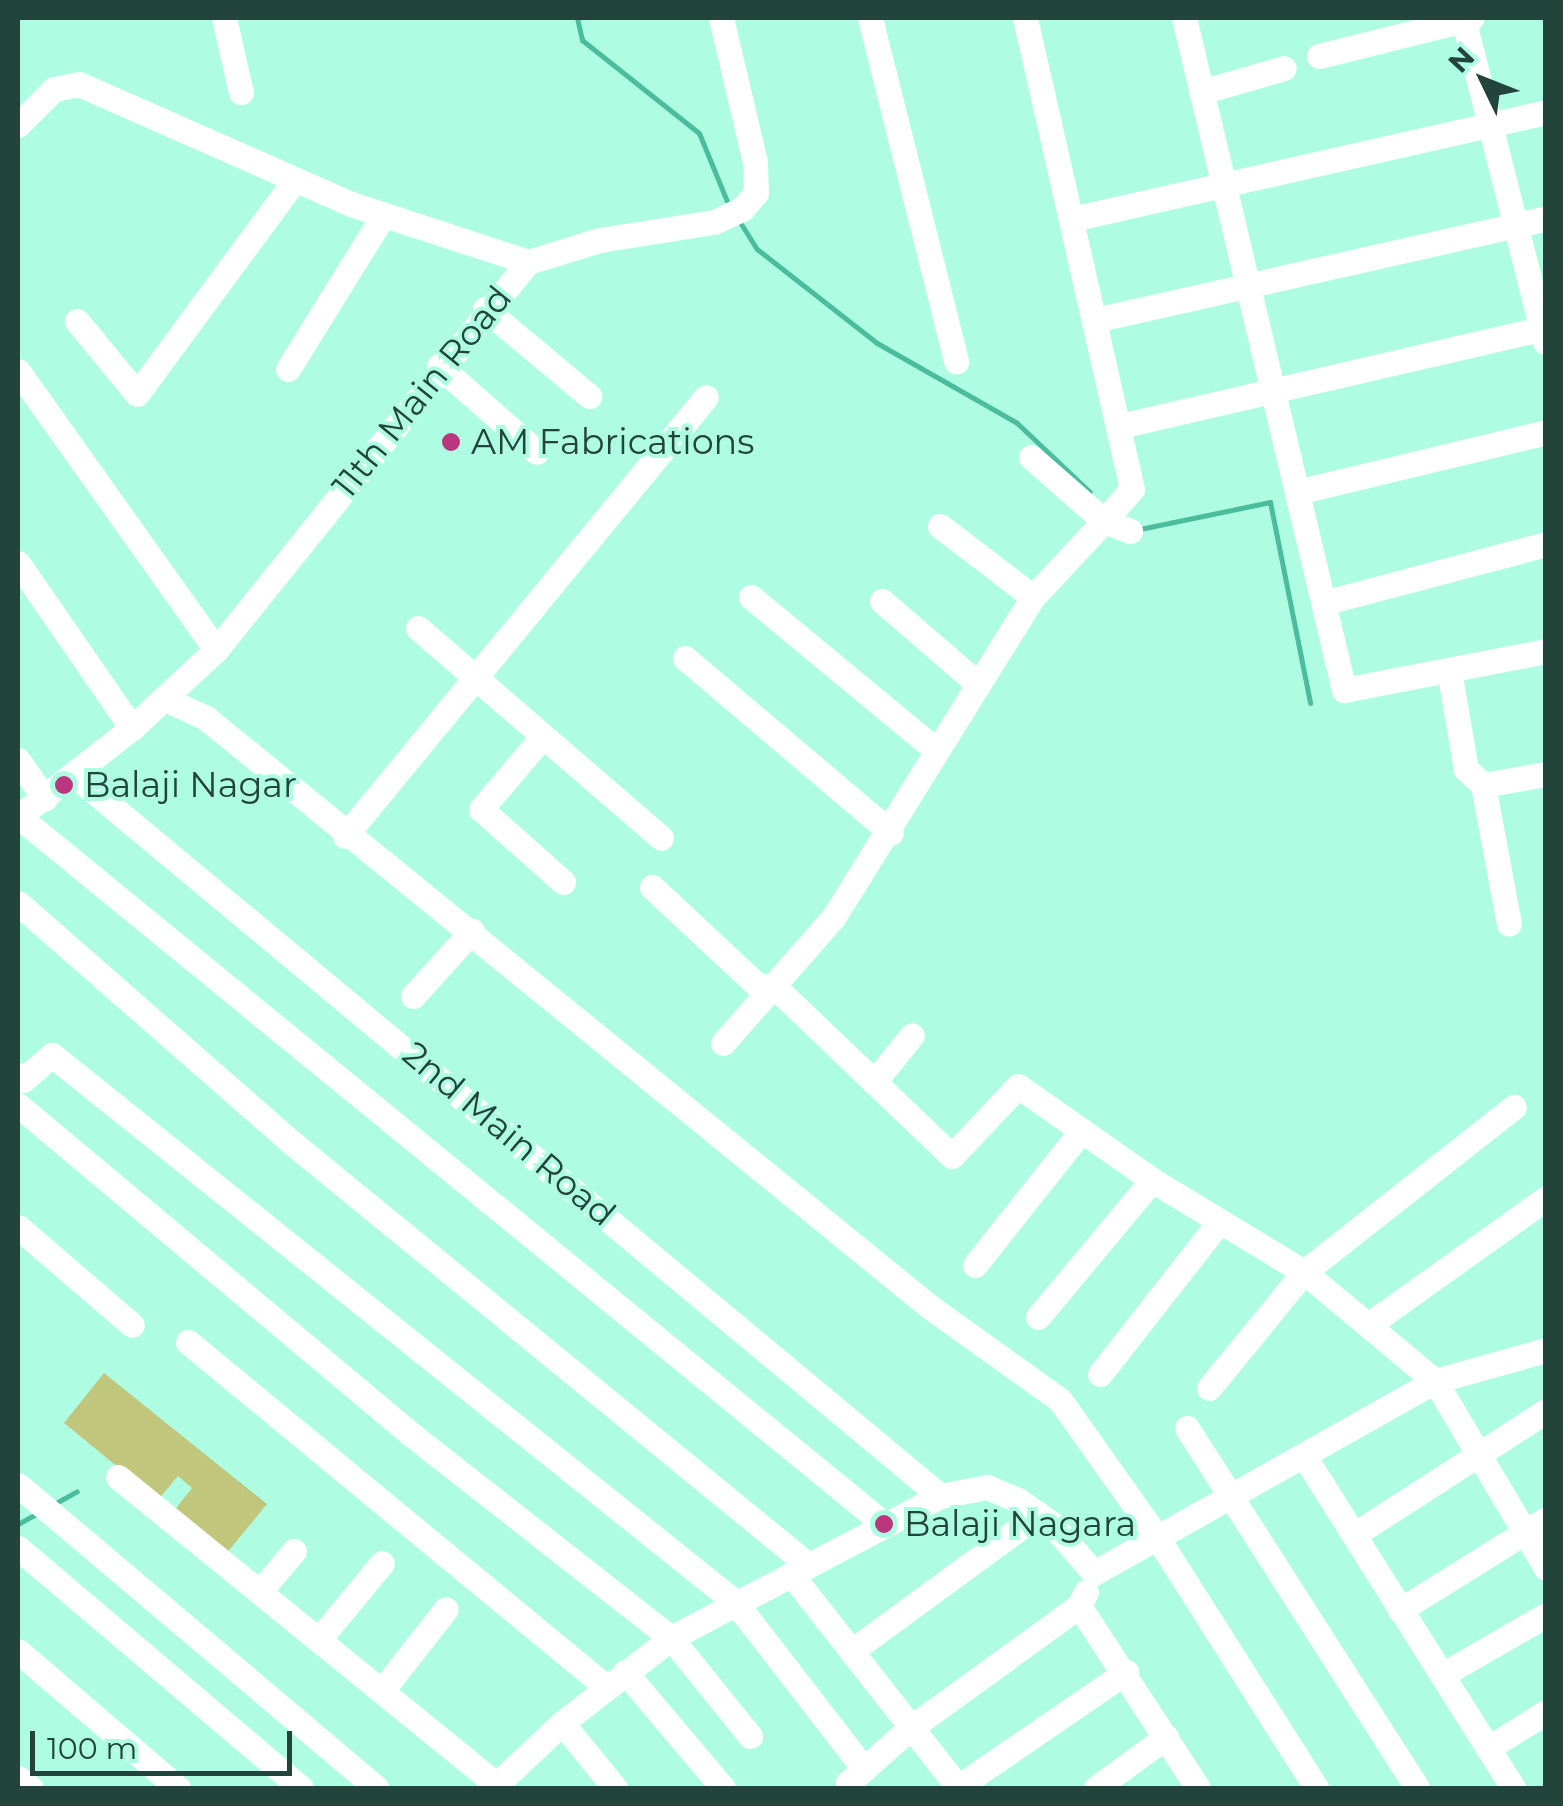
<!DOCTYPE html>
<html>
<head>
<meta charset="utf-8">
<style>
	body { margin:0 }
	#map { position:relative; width:1563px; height:1806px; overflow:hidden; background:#aefde2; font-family:Montserrat,sans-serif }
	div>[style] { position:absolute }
	.green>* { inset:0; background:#c1c67d }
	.stream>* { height:5px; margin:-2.5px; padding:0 2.5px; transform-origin:2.5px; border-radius:2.5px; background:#4bbd9d }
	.minor>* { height:25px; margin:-12.5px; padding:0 12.5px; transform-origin:12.5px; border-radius:12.5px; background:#fff }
	.dots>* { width:28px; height:28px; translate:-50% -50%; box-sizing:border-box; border:5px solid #aefde2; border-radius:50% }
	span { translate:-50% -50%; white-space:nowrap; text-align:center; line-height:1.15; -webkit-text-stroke:8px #aefde2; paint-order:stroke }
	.street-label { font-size:35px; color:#23443a }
	.poi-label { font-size:35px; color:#23443a }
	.left { translate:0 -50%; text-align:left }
	.frame { position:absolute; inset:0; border:20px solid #23443a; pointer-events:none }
	.north { position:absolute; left:1433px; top:30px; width:100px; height:100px; -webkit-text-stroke:8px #aefde2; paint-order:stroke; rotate:313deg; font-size:28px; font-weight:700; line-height:40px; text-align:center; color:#23443a }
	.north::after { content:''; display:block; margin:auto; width:35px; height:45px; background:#23443a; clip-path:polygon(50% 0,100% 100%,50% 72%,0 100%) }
	.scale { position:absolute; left:30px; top:1731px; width:262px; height:45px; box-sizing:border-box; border:5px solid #23443a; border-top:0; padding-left:12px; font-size:30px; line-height:35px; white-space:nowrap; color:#23443a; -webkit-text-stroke:8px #aefde2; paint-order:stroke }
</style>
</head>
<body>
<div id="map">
	<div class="green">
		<i style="clip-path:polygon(104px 1373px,267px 1504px,226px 1554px,173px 1512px,192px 1488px,178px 1476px,158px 1500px,64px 1423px)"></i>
	</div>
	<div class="stream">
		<i style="left:577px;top:18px;width:23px;rotate:77deg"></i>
		<i style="left:582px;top:40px;width:149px;rotate:38.5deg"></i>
		<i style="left:699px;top:133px;width:79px;rotate:67.7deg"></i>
		<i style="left:738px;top:219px;width:36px;rotate:58deg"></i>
		<i style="left:757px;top:249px;width:152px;rotate:38.1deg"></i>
		<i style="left:877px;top:343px;width:161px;rotate:29.7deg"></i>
		<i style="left:1017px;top:423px;width:100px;rotate:43.4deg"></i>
		<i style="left:1140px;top:529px;width:133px;rotate:-11.7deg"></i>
		<i style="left:1270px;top:502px;width:205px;rotate:78.7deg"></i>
		<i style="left:54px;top:1504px;width:26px;rotate:-29deg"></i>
		<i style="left:18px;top:1524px;width:25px;rotate:-29deg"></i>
	</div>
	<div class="minor">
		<i style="left:224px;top:18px;width:76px;rotate:77.1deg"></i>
		<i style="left:870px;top:18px;width:354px;rotate:75.9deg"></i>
		<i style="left:1025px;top:18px;width:483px;rotate:77.2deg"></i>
		<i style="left:1132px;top:489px;width:43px;rotate:131.2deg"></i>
		<i style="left:1104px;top:521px;width:97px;rotate:-138.8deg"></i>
		<i style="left:1184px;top:18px;width:691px;rotate:76.61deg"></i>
		<i style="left:1344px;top:690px;width:206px;rotate:-10.9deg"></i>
		<i style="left:1463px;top:18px;width:334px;rotate:75.8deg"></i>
		<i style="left:1319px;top:56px;width:157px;rotate:-14deg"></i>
		<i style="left:1201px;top:92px;width:86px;rotate:-16.1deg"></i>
		<i style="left:18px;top:125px;width:51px;rotate:-45deg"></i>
		<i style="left:54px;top:89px;width:25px;rotate:-11deg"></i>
		<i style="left:79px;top:84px;width:297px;rotate:23.8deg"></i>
		<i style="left:351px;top:204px;width:186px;rotate:18.1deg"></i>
		<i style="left:1072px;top:219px;width:486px;rotate:-12.7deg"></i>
		<i style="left:485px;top:309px;width:136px;rotate:39.9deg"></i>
		<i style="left:1095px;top:320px;width:462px;rotate:-12.7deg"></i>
		<i style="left:77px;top:321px;width:94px;rotate:50.6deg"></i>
		<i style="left:137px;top:394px;width:266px;rotate:-53.6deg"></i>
		<i style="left:439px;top:366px;width:130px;rotate:41.3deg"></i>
		<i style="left:288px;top:369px;width:182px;rotate:-58.2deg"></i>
		<i style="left:18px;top:371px;width:342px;rotate:54.6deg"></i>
		<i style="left:1120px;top:426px;width:437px;rotate:-13deg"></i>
		<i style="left:1297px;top:492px;width:256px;rotate:-13.5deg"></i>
		<i style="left:940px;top:526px;width:117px;rotate:37.4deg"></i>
		<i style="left:18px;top:563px;width:201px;rotate:55.4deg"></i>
		<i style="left:751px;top:597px;width:241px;rotate:39.6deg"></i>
		<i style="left:882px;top:601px;width:125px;rotate:40.8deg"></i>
		<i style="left:1323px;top:603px;width:231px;rotate:-14.8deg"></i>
		<i style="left:418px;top:628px;width:321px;rotate:40.8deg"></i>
		<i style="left:685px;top:658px;width:270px;rotate:40.3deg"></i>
		<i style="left:1449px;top:670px;width:100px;rotate:80.3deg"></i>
		<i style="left:1466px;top:769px;width:23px;rotate:43deg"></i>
		<i style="left:1483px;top:785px;width:64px;rotate:-9.9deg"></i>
		<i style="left:165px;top:699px;width:45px;rotate:24.9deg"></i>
		<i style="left:206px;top:718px;width:933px;rotate:39.13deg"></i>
		<i style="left:930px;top:1307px;width:160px;rotate:35.6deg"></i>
		<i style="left:1060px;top:1400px;width:168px;rotate:54.7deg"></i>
		<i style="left:1157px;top:1537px;width:297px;rotate:57.6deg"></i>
		<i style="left:543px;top:736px;width:96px;rotate:130.3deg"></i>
		<i style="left:481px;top:809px;width:110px;rotate:41.7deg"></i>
		<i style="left:18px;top:760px;width:47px;rotate:55.3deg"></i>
		<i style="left:75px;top:776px;width:1125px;rotate:39.77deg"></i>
		<i style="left:1483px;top:785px;width:141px;rotate:79.4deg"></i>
		<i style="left:18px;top:816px;width:1119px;rotate:39.27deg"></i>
		<i style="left:18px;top:817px;width:145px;rotate:-38deg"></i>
		<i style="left:132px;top:728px;width:115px;rotate:-42.9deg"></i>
		<i style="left:216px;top:650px;width:498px;rotate:-51.2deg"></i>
		<i style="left:528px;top:262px;width:75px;rotate:-17deg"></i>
		<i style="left:600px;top:240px;width:115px;rotate:-9deg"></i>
		<i style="left:714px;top:222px;width:31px;rotate:-25deg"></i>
		<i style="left:742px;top:209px;width:21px;rotate:-49deg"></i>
		<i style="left:756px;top:193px;width:31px;rotate:-92deg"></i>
		<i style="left:755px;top:162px;width:148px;rotate:-103.3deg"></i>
		<i style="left:345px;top:836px;width:568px;rotate:-50.57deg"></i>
		<i style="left:652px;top:887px;width:144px;rotate:43deg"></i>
		<i style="left:757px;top:985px;width:20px;rotate:11deg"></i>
		<i style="left:777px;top:989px;width:242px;rotate:43.7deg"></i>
		<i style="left:952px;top:1156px;width:96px;rotate:-46.7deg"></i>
		<i style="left:1018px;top:1086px;width:164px;rotate:35deg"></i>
		<i style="left:1152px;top:1180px;width:178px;rotate:31.2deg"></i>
		<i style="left:1304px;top:1272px;width:267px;rotate:-38.2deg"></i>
		<i style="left:18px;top:903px;width:363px;rotate:41.2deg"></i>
		<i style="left:291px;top:1142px;width:667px;rotate:39.28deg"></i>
		<i style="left:413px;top:996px;width:88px;rotate:-47.8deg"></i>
		<i style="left:723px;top:1043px;width:167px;rotate:-48.7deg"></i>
		<i style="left:833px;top:918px;width:378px;rotate:-58.1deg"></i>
		<i style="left:1033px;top:597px;width:104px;rotate:-46.9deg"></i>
		<i style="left:1104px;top:521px;width:28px;rotate:21deg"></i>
		<i style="left:18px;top:1075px;width:7px;rotate:45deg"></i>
		<i style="left:23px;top:1080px;width:38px;rotate:-41deg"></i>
		<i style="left:52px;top:1055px;width:875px;rotate:38.69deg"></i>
		<i style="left:735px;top:1602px;width:211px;rotate:52.3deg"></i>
		<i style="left:864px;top:1769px;width:21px;rotate:139deg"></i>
		<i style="left:848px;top:1783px;width:7px;rotate:45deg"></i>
		<i style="left:874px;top:1082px;width:60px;rotate:-51deg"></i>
		<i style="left:18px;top:1105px;width:514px;rotate:39.95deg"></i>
		<i style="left:412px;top:1435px;width:329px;rotate:38.1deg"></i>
		<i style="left:671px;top:1638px;width:126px;rotate:51.1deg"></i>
		<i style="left:18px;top:1227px;width:150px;rotate:40.7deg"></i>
		<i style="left:975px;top:1265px;width:172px;rotate:-51.6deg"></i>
		<i style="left:1038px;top:1317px;width:178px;rotate:-50.2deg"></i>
		<i style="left:1371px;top:1323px;width:215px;rotate:-35.5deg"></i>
		<i style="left:188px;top:1342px;width:542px;rotate:39.53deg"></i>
		<i style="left:1100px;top:1374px;width:194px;rotate:-51.9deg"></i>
		<i style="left:1209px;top:1388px;width:150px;rotate:-50.7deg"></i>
		<i style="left:1304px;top:1272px;width:170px;rotate:39.8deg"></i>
		<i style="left:1435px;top:1381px;width:217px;rotate:59.3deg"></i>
		<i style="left:1187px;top:1428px;width:427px;rotate:57.4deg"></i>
		<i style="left:1306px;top:1459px;width:389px;rotate:57.8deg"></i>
		<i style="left:118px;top:1477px;width:488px;rotate:39.1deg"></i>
		<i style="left:18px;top:1485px;width:469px;rotate:40.2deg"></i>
		<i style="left:1355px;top:1534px;width:227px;rotate:-32.8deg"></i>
		<i style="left:18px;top:1548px;width:371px;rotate:40.3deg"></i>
		<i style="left:791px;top:1574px;width:272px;rotate:51.9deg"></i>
		<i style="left:261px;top:1590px;width:51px;rotate:-49.8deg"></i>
		<i style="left:1086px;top:1592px;width:16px;rotate:117deg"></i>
		<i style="left:1079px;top:1606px;width:217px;rotate:56.8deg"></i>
		<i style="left:1400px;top:1610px;width:172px;rotate:-31.9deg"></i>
		<i style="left:320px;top:1638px;width:97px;rotate:-50.4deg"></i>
		<i style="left:853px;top:1650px;width:230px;rotate:-36.2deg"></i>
		<i style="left:18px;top:1651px;width:211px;rotate:40.6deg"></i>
		<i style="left:625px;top:1672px;width:152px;rotate:49.8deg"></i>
		<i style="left:1442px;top:1675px;width:120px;rotate:-30deg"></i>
		<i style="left:384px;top:1688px;width:100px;rotate:-51.9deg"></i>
		<i style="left:562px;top:1723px;width:84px;rotate:50.8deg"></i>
		<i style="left:1488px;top:1748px;width:68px;rotate:-31.8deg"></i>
		<i style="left:864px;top:1769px;width:60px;rotate:-41.6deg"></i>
		<i style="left:909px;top:1729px;width:210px;rotate:-35.9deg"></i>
		<i style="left:18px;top:1778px;width:16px;rotate:38deg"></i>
		<i style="left:958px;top:1787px;width:204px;rotate:-34.4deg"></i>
		<i style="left:493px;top:1788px;width:95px;rotate:-43.3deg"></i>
		<i style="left:562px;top:1723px;width:138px;rotate:-37.9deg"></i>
		<i style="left:671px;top:1638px;width:304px;rotate:-27.8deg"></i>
		<i style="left:940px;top:1496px;width:48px;rotate:-10.8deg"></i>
		<i style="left:987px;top:1487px;width:34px;rotate:23deg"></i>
		<i style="left:1018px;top:1500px;width:40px;rotate:34.9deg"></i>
		<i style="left:1051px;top:1523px;width:66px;rotate:49.3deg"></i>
		<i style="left:1094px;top:1573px;width:391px;rotate:-29.4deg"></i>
		<i style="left:1435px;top:1381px;width:115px;rotate:-15.6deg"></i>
		<i style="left:1096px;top:1788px;width:87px;rotate:-36.1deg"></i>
	</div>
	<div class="dots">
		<i style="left:451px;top:442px;background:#ba377e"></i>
		<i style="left:64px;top:785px;background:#ba377e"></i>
		<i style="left:884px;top:1524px;background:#ba377e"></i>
	</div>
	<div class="street-label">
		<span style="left:422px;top:392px;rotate:-51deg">11th Main Road</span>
		<span style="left:509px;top:1134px;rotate:40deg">2nd Main Road</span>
	</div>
	<div class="poi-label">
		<span class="left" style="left:471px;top:442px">AM Fabrications</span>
		<span class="left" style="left:84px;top:785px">Balaji Nagar</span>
		<span class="left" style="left:904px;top:1524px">Balaji Nagara</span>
	</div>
	<div class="frame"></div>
	<div class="north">N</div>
	<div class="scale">100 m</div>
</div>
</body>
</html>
